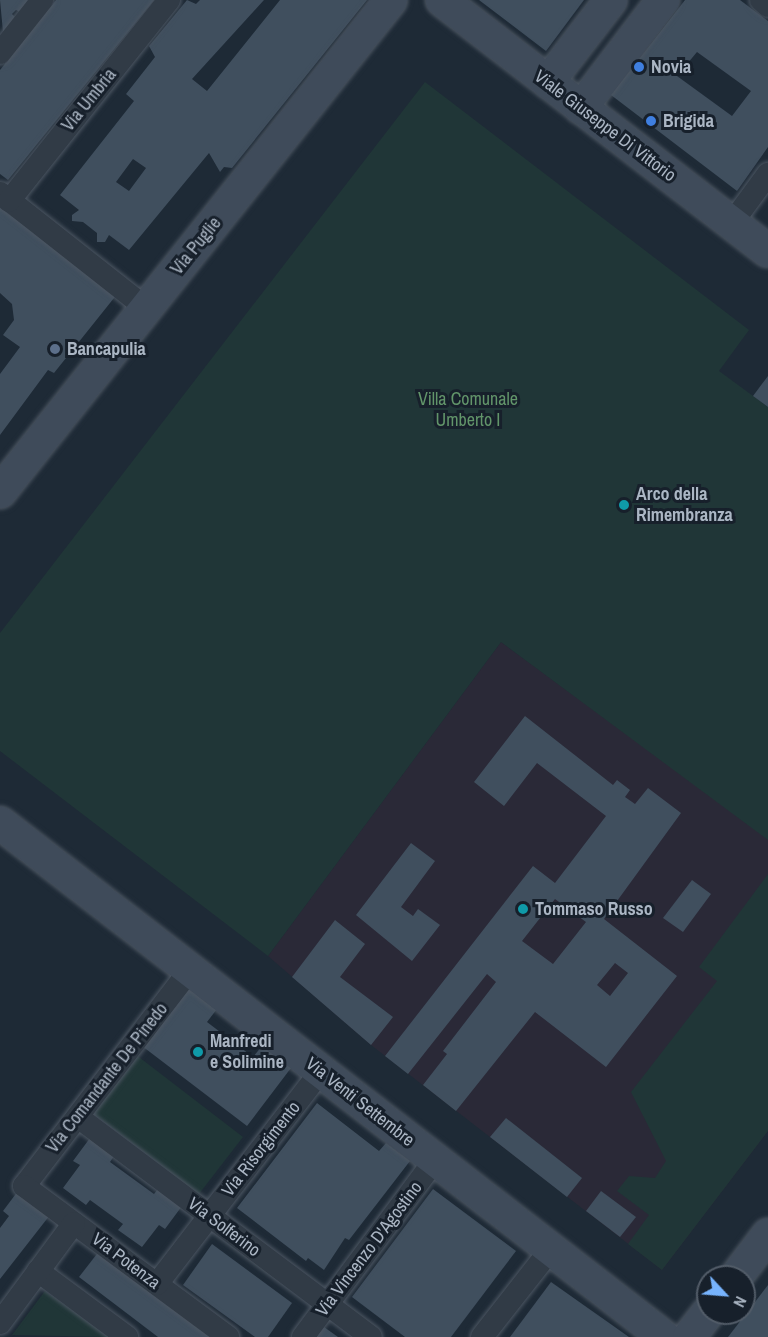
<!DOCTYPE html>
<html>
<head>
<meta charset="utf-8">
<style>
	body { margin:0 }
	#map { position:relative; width:768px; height:1337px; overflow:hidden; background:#1e2a36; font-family:"Archivo Narrow",sans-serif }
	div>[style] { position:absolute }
	.medical>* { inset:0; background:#2a2937 }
	.green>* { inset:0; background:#203637 }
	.building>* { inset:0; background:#404f5e }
	.roads { filter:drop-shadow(0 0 2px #4c5662) drop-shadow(0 0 2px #4c5662) }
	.street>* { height:22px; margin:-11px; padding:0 11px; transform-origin:11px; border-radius:11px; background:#313b46 }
	.secondary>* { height:32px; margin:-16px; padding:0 16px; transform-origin:16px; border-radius:16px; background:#3f4b5a }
	.dots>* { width:16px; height:16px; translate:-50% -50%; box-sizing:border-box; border:3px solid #17202b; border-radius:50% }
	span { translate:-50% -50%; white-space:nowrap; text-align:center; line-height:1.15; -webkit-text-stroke:6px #17202b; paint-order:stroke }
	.poi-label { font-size:18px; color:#abb6c4; font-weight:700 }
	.left { translate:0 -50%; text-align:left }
	.street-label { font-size:18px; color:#abb6c4 }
	.park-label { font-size:18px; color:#62956a }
	.north { position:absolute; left:696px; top:1265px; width:60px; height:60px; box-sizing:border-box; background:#17202b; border:2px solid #525c68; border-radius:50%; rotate:116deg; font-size:16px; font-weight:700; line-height:24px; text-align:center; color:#abb6c4 }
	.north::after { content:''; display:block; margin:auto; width:21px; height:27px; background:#77b3fd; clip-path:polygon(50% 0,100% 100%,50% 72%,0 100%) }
</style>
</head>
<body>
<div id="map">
	<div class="medical">
		<i style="clip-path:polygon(501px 642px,768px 838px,768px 1131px,662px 1270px,371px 1045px,268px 956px)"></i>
	</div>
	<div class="green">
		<i style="clip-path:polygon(425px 82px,749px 330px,719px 371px,768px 407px,768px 840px,501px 642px,268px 956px,0 751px,0 633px)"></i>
		<i style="clip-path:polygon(768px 874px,768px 1131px,662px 1270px,628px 1244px,649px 1215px,617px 1191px,629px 1176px,655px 1178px,666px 1161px,631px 1092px,717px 981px,699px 967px)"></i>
		<i style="clip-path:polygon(135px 1054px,243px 1137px,199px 1194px,91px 1112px)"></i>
		<i style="clip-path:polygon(45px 1291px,109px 1337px,12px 1335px)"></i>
	</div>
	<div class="building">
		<i style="clip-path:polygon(0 0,29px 0,20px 12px,16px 10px,12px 14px,15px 17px,3px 32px)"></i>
		<i style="clip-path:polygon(56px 0,154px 0,8px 180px,0 174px,0 70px)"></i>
		<i style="clip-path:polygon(evenodd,187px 0,196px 4px,200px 0,264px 0,192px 79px,207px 91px,280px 0,367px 0,232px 168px,224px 167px,220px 172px,209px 153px,129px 250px,109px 235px,105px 242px,97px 242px,97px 233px,83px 222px,72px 221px,72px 215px,79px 210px,60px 195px,134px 101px,126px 94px,155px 57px,149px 46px,187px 0,133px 159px,146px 168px,129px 191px,116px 182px,133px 159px)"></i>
		<i style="clip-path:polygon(479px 0,584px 0,546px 51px)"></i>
		<i style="clip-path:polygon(evenodd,685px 0,740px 0,768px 21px,768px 147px,737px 191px,611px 95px,685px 0,697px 52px,751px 91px,732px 116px,677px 76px,697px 52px)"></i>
		<i style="clip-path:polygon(0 208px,118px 293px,54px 373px,48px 370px,0 435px,0 374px,20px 347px,3px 335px,14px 320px,12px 304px,0 293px)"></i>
		<i style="clip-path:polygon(768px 376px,768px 407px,753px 396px)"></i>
		<i style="clip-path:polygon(evenodd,525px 716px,613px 785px,617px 780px,630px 790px,625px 797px,635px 804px,648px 788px,681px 813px,604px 919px,677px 976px,606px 1067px,535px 1012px,456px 1111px,423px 1085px,447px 1054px,443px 1051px,496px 982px,487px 974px,408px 1074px,385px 1056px,533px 866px,555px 883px,606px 816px,537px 763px,504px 806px,474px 782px,525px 716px,555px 899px,586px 922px,553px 964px,522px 941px,555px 899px,525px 716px,615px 963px,628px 973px,610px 996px,597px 985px,615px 963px)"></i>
		<i style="clip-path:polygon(411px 843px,435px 861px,401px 907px,413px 916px,418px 909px,440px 925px,412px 961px,356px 915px)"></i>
		<i style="clip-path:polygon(692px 880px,711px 894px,683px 932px,663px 918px)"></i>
		<i style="clip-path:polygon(335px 920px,365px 944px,340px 977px,393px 1017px,371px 1045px,292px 977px)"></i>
		<i style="clip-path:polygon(187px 987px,217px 1009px,207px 1022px,253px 1057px,262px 1046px,291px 1068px,247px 1126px,142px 1046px)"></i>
		<i style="clip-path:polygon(317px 1103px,379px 1151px,386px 1143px,410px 1161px,349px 1240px,345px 1238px,324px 1270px,308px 1258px,306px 1261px,237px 1208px)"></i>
		<i style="clip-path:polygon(506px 1118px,582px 1178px,567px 1197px,490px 1137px)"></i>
		<i style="clip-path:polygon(90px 1138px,114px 1156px,110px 1162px,154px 1194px,158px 1189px,182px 1206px,165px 1229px,159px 1225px,142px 1247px,118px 1230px,123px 1224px,90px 1200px,86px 1205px,63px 1188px,80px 1165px,73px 1161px)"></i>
		<i style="clip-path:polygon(433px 1189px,516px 1251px,451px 1337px,405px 1337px,352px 1297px)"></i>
		<i style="clip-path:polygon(18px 1191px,50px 1215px,0 1279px,0 1228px,9px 1216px,3px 1211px)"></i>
		<i style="clip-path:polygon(601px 1191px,636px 1217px,620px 1237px,586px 1211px)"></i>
		<i style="clip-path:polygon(212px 1244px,292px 1303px,268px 1337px,255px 1337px,183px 1285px)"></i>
		<i style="clip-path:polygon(100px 1250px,213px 1337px,158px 1337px,79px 1277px)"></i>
		<i style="clip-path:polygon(551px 1282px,629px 1337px,510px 1337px)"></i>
		<i style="clip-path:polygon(768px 1285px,768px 1337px,728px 1337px)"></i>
		<i style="clip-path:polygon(324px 1327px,338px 1337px,316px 1337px)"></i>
	</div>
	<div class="roads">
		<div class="street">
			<i style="left:761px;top:0;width:9px;rotate:41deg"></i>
			<i style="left:0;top:53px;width:68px;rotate:-51.6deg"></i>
			<i style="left:0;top:193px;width:186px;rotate:38.2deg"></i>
			<i style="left:9px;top:201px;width:257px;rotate:-51.5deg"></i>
			<i style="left:732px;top:223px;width:61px;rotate:-53.7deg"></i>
			<i style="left:190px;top:970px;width:272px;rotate:127.5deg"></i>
			<i style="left:24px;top:1186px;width:254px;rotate:36.5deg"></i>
			<i style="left:78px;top:1117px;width:366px;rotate:36.9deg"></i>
			<i style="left:38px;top:1271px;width:111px;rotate:36.6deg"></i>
			<i style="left:157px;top:1284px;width:269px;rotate:-52.4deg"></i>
			<i style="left:0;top:1323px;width:124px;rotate:-53.5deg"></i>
			<i style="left:303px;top:1337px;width:221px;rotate:-53.3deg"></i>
			<i style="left:482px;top:1337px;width:112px;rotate:-51.9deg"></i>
		</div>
		<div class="secondary">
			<i style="left:442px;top:0;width:411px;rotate:37.6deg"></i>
			<i style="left:548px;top:82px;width:103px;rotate:-52.5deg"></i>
			<i style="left:581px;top:108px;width:136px;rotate:-52.8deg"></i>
			<i style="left:0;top:492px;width:628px;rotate:-51.53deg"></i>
			<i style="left:0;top:823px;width:840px;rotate:37.74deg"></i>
			<i style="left:736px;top:1277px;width:53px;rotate:-52.7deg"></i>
			<i style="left:689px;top:1337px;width:31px;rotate:-52deg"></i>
		</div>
	</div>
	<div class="dots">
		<i style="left:639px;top:67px;background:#3f7fe0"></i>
		<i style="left:651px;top:121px;background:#3f7fe0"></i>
		<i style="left:55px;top:349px;background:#5c6f8a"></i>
		<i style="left:624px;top:505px;background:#0f9aa8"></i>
		<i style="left:523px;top:909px;background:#0f9aa8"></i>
		<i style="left:198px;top:1052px;background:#0f9aa8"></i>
	</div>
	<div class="poi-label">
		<span class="left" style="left:651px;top:67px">Novia</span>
		<span class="left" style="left:663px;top:121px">Brigida</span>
		<span class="left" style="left:67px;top:349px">Bancapulia</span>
		<span class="left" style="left:636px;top:505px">Arco della<br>Rimembranza</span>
		<span class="left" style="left:535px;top:909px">Tommaso Russo</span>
		<span class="left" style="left:210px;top:1052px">Manfredi<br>e Solimine</span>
	</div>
	<div class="street-label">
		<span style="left:89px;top:100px;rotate:-51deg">Via Umbria</span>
		<span style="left:605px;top:126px;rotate:37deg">Viale Giuseppe Di Vittorio</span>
		<span style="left:196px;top:246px;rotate:-51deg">Via Puglie</span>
		<span style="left:107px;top:1078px;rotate:-52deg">Via Comandante De Pinedo</span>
		<span style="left:360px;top:1102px;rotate:38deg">Via Venti Settembre</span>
		<span style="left:261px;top:1149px;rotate:-52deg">Via Risorgimento</span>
		<span style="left:224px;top:1227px;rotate:37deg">Via Solferino</span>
		<span style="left:369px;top:1249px;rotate:-53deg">Via Vincenzo D'Agostino</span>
		<span style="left:126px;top:1261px;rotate:37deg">Via Potenza</span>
	</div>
	<div class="park-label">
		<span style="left:468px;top:410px">Villa Comunale<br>Umberto I</span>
	</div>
	<div class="north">N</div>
</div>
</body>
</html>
